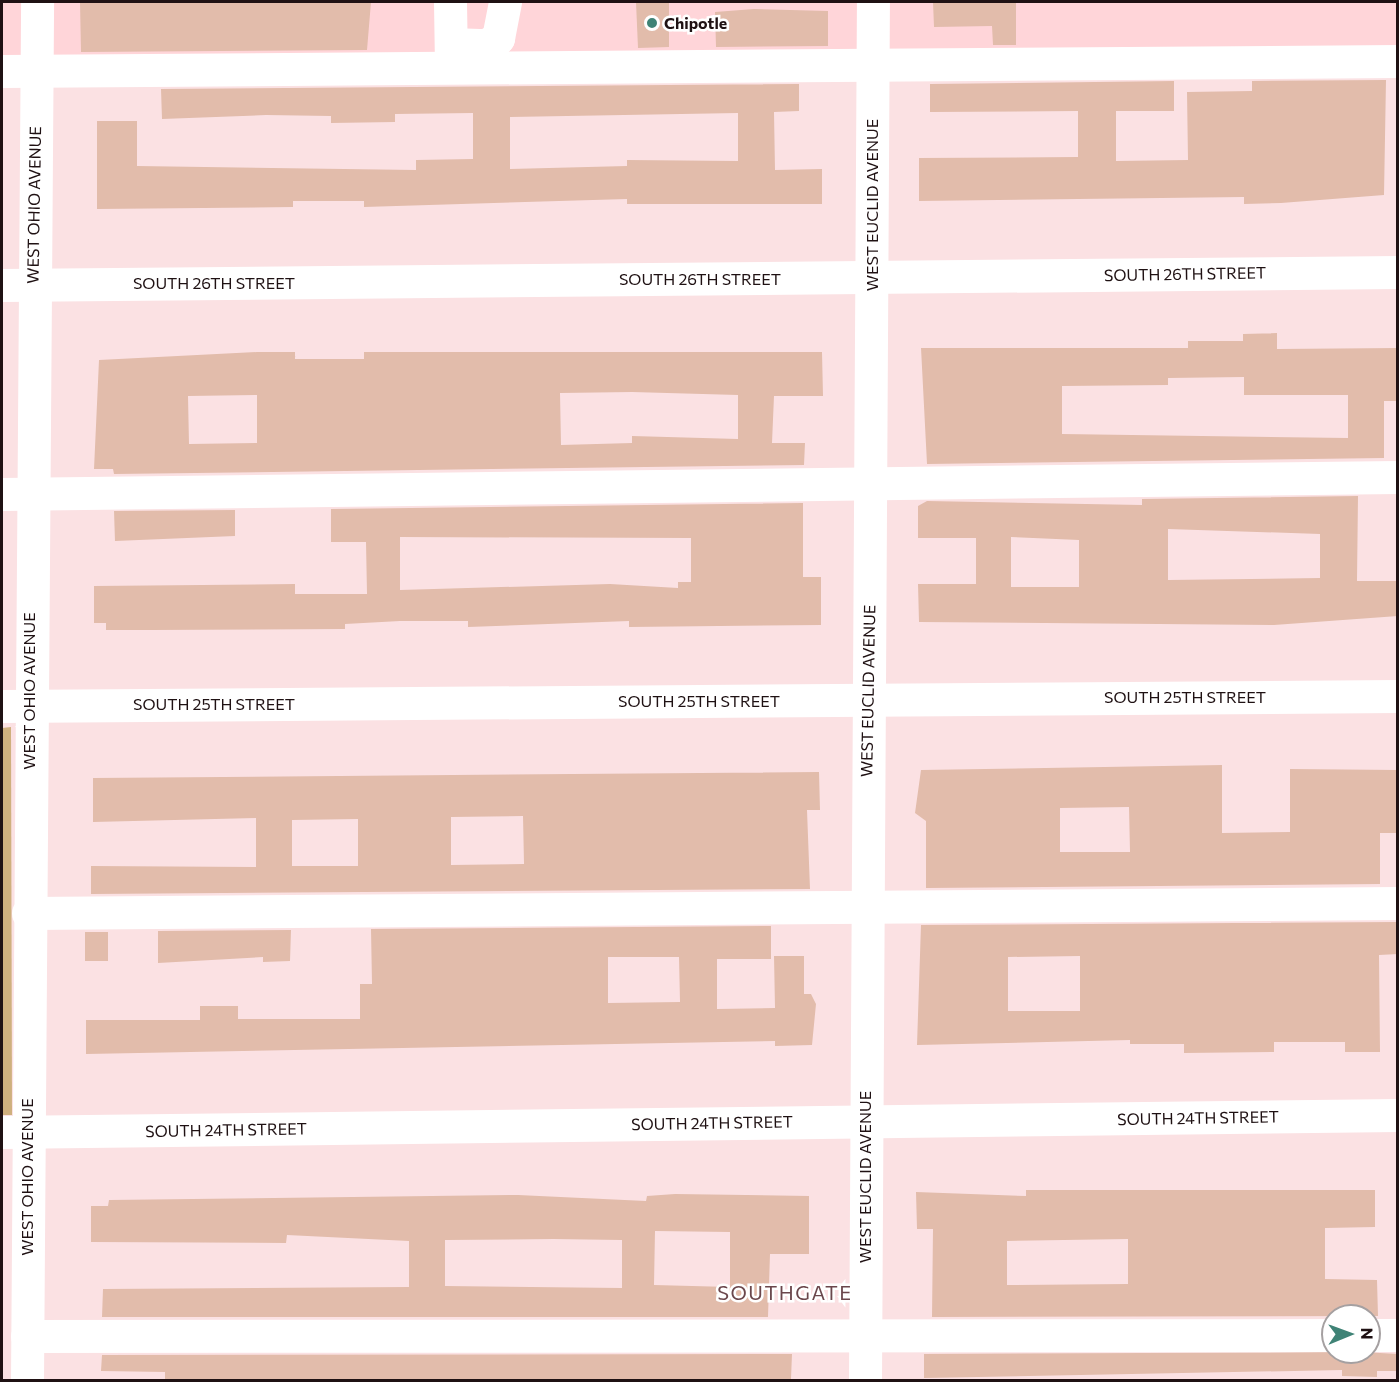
<!DOCTYPE html>
<html>
<head>
<meta charset="utf-8">
<style>
	body { margin:0 }
	#map { position:relative; width:1399px; height:1382px; overflow:hidden; background:#fbe1e3; font-family:Commissioner,sans-serif }
	div>[style] { position:absolute }
	.built>* { inset:0; background:#ffd5d9 }
	.green>* { inset:0; background:#cfb07e }
	.building>* { inset:0; background:#e2bcab }
	.minor>* { height:33px; margin:-16.5px; padding:0 16.5px; transform-origin:16.5px; border-radius:16.5px; background:#fff }
	.dots>* { width:16px; height:16px; translate:-50% -50%; box-sizing:border-box; border:3px solid #fff; border-radius:50% }
	span { translate:-50% -50%; white-space:nowrap; text-align:center; line-height:1.15; -webkit-text-stroke:5px #fff; paint-order:stroke }
	.poi-label { font-size:16px; color:#1f1113; font-weight:700 }
	.left { translate:0 -50%; text-align:left }
	.street-label { font-size:16px; color:#1f1113 }
	.quarter-label { font-size:20px; color:#6b474c; letter-spacing:1.5px }
	.frame { position:absolute; inset:0; border:3px solid #1f1113; pointer-events:none }
	.north { position:absolute; left:1321px; top:1304px; width:60px; height:60px; box-sizing:border-box; background:#fff; border:2px solid #a5a0a1; border-radius:50%; rotate:89deg; font-size:16px; font-weight:700; line-height:24px; text-align:center; color:#1f1113 }
	.north::after { content:''; display:block; margin:auto; width:21px; height:27px; background:#3f8376; clip-path:polygon(50% 0,100% 100%,50% 72%,0 100%) }
</style>
</head>
<body>
<div id="map">
	<div class="built">
		<i style="clip-path:polygon(2px 2px,1397px 2px,1398px 61px,2px 71px)"></i>
	</div>
	<div class="green">
		<i style="clip-path:polygon(11px 727px,12px 1115px,2px 1115px,2px 728px)"></i>
	</div>
	<div class="building">
		<i style="clip-path:polygon(80px 2px,371px 2px,367px 50px,81px 52px)"></i>
		<i style="clip-path:polygon(636px 2px,669px 2px,669px 47px,638px 48px)"></i>
		<i style="clip-path:polygon(933px 2px,1016px 2px,1016px 45px,993px 45px,992px 26px,934px 27px)"></i>
		<i style="clip-path:polygon(754px 9px,828px 11px,828px 46px,716px 47px,715px 12px)"></i>
		<i style="clip-path:polygon(1386px 80px,1384px 195px,1281px 203px,1244px 204px,1244px 197px,919px 201px,919px 158px,1078px 157px,1078px 111px,930px 112px,930px 84px,1174px 81px,1174px 111px,1116px 111px,1116px 161px,1188px 160px,1187px 92px,1252px 91px,1252px 81px)"></i>
		<i style="clip-path:polygon(evenodd,799px 84px,799px 111px,774px 112px,775px 170px,822px 169px,822px 204px,627px 204px,627px 199px,364px 207px,364px 201px,293px 201px,293px 207px,97px 209px,97px 121px,137px 121px,137px 166px,416px 170px,416px 160px,473px 159px,473px 113px,395px 114px,395px 122px,331px 123px,331px 116px,266px 115px,162px 119px,161px 89px,799px 84px,738px 113px,738px 161px,627px 160px,627px 166px,510px 169px,510px 117px,738px 113px)"></i>
		<i style="clip-path:polygon(evenodd,1277px 333px,1277px 349px,1398px 348px,1398px 401px,1384px 401px,1384px 458px,927px 464px,921px 348px,1188px 348px,1188px 341px,1243px 341px,1243px 334px,1277px 333px,1244px 377px,1244px 395px,1348px 395px,1348px 438px,1062px 434px,1062px 386px,1168px 385px,1168px 378px,1244px 377px)"></i>
		<i style="clip-path:polygon(evenodd,257px 352px,295px 352px,295px 359px,364px 359px,364px 352px,822px 352px,823px 396px,774px 396px,772px 443px,805px 443px,804px 465px,114px 474px,113px 469px,94px 469px,99px 360px,257px 352px,632px 392px,738px 395px,738px 439px,632px 436px,632px 443px,561px 445px,560px 393px,632px 392px,257px 352px,257px 395px,257px 443px,189px 444px,188px 396px,257px 395px)"></i>
		<i style="clip-path:polygon(evenodd,1358px 496px,1357px 581px,1398px 581px,1398px 616px,1274px 625px,919px 622px,918px 584px,976px 584px,976px 538px,918px 538px,918px 506px,927px 501px,1142px 505px,1142px 499px,1358px 496px,1168px 529px,1320px 534px,1320px 578px,1168px 580px,1168px 529px,1358px 496px,1011px 537px,1079px 540px,1079px 587px,1011px 587px,1011px 537px)"></i>
		<i style="clip-path:polygon(evenodd,803px 503px,803px 577px,821px 577px,821px 625px,629px 627px,629px 621px,468px 627px,468px 621px,400px 621px,345px 624px,345px 629px,150px 630px,106px 630px,106px 623px,94px 623px,94px 586px,295px 584px,295px 594px,367px 594px,366px 542px,331px 542px,331px 509px,803px 503px,400px 537px,691px 538px,691px 582px,678px 582px,678px 588px,610px 584px,400px 590px,400px 537px)"></i>
		<i style="clip-path:polygon(235px 510px,235px 536px,115px 541px,114px 511px)"></i>
		<i style="clip-path:polygon(evenodd,1222px 765px,1222px 833px,1290px 832px,1290px 769px,1398px 770px,1398px 833px,1380px 833px,1380px 884px,926px 888px,926px 821px,915px 813px,921px 770px,1222px 765px,1129px 807px,1130px 852px,1060px 852px,1060px 808px,1129px 807px)"></i>
		<i style="clip-path:polygon(evenodd,819px 772px,820px 810px,807px 810px,810px 889px,91px 894px,91px 866px,256px 867px,256px 818px,93px 822px,93px 778px,819px 772px,523px 816px,524px 864px,451px 865px,451px 817px,523px 816px,819px 772px,358px 819px,358px 866px,292px 866px,292px 820px,358px 819px)"></i>
		<i style="clip-path:polygon(evenodd,1398px 922px,1398px 954px,1379px 955px,1380px 1052px,1345px 1052px,1345px 1042px,1274px 1042px,1274px 1052px,1184px 1053px,1184px 1044px,1130px 1044px,1130px 1040px,917px 1045px,921px 925px,1398px 922px,1080px 956px,1080px 1011px,1008px 1011px,1008px 957px,1080px 956px)"></i>
		<i style="clip-path:polygon(evenodd,771px 926px,771px 959px,717px 959px,717px 1009px,775px 1008px,774px 956px,804px 956px,804px 994px,811px 994px,816px 1004px,812px 1045px,775px 1046px,775px 1041px,86px 1054px,86px 1020px,200px 1020px,200px 1006px,238px 1006px,238px 1019px,360px 1019px,360px 984px,372px 984px,371px 929px,771px 926px,608px 957px,679px 957px,680px 1002px,608px 1003px,608px 957px)"></i>
		<i style="clip-path:polygon(291px 930px,290px 961px,263px 962px,263px 957px,158px 963px,158px 931px)"></i>
		<i style="clip-path:polygon(85px 932px,108px 932px,108px 961px,85px 961px)"></i>
		<i style="clip-path:polygon(evenodd,1026px 1190px,1375px 1190px,1375px 1227px,1325px 1228px,1325px 1279px,1377px 1280px,1378px 1316px,932px 1317px,933px 1229px,917px 1229px,916px 1192px,1026px 1196px,1026px 1190px,1128px 1239px,1128px 1284px,1007px 1285px,1007px 1241px,1128px 1239px)"></i>
		<i style="clip-path:polygon(evenodd,675px 1194px,809px 1196px,809px 1254px,770px 1254px,768px 1317px,102px 1317px,103px 1289px,409px 1287px,409px 1241px,287px 1235px,286px 1243px,91px 1242px,91px 1206px,108px 1206px,109px 1200px,518px 1195px,646px 1201px,647px 1196px,675px 1194px,655px 1231px,730px 1232px,730px 1287px,654px 1285px,655px 1231px,675px 1194px,553px 1239px,622px 1240px,622px 1288px,445px 1286px,445px 1240px,553px 1239px)"></i>
		<i style="clip-path:polygon(792px 1354px,791px 1379px,165px 1380px,165px 1372px,101px 1371px,102px 1355px)"></i>
		<i style="clip-path:polygon(924px 1354px,1362px 1352px,1398px 1354px,1398px 1371px,1377px 1371px,1377px 1377px,1342px 1376px,1342px 1370px,924px 1378px)"></i>
	</div>
	<div class="minor">
		<i style="left:450px;top:2px;width:63px;rotate:89.1deg"></i>
		<i style="left:451px;top:44px;width:35px;rotate:2deg"></i>
		<i style="left:486px;top:45px;width:14px;rotate:-30deg"></i>
		<i style="left:498px;top:38px;width:37px;rotate:-79deg"></i>
		<i style="left:2px;top:71px;width:1396px;rotate:-0.41deg"></i>
		<i style="left:2px;top:285px;width:1396px;rotate:-0.53deg"></i>
		<i style="left:2px;top:494px;width:1396px;rotate:-0.7deg"></i>
		<i style="left:2px;top:706px;width:1396px;rotate:-0.41deg"></i>
		<i style="left:28px;top:913px;width:1370px;rotate:-0.42deg"></i>
		<i style="left:2px;top:1132px;width:1396px;rotate:-0.7deg"></i>
		<i style="left:1369px;top:1335px;width:29px"></i>
		<i style="left:27px;top:1336px;width:1306px;rotate:-0.04deg"></i>
		<i style="left:27px;top:1380px;width:1378px;rotate:-89.58deg"></i>
		<i style="left:865px;top:1380px;width:1378px;rotate:-89.67deg"></i>
	</div>
	<div class="dots">
		<i style="left:652px;top:23px;background:#3f8376"></i>
	</div>
	<div class="poi-label">
		<span class="left" style="left:664px;top:23px">Chipotle</span>
	</div>
	<div class="street-label">
		<span style="left:34px;top:205px;rotate:-89deg">WEST OHIO AVENUE</span>
		<span style="left:872px;top:205px;rotate:-90deg">WEST EUCLID AVENUE</span>
		<span style="left:1185px;top:274px;rotate:-1deg">SOUTH 26TH STREET</span>
		<span style="left:700px;top:279px">SOUTH 26TH STREET</span>
		<span style="left:214px;top:283px">SOUTH 26TH STREET</span>
		<span style="left:29px;top:691px;rotate:-90deg">WEST OHIO AVENUE</span>
		<span style="left:868px;top:691px;rotate:-89deg">WEST EUCLID AVENUE</span>
		<span style="left:1185px;top:697px">SOUTH 25TH STREET</span>
		<span style="left:699px;top:701px">SOUTH 25TH STREET</span>
		<span style="left:214px;top:704px">SOUTH 25TH STREET</span>
		<span style="left:1198px;top:1118px;rotate:-1deg">SOUTH 24TH STREET</span>
		<span style="left:712px;top:1123px;rotate:-1deg">SOUTH 24TH STREET</span>
		<span style="left:226px;top:1130px;rotate:-1deg">SOUTH 24TH STREET</span>
		<span style="left:27px;top:1177px;rotate:-90deg">WEST OHIO AVENUE</span>
		<span style="left:865px;top:1177px;rotate:-90deg">WEST EUCLID AVENUE</span>
	</div>
	<div class="quarter-label">
		<span style="left:785px;top:1292px">SOUTHGATE</span>
	</div>
	<div class="frame"></div>
	<div class="north">N</div>
</div>
</body>
</html>
